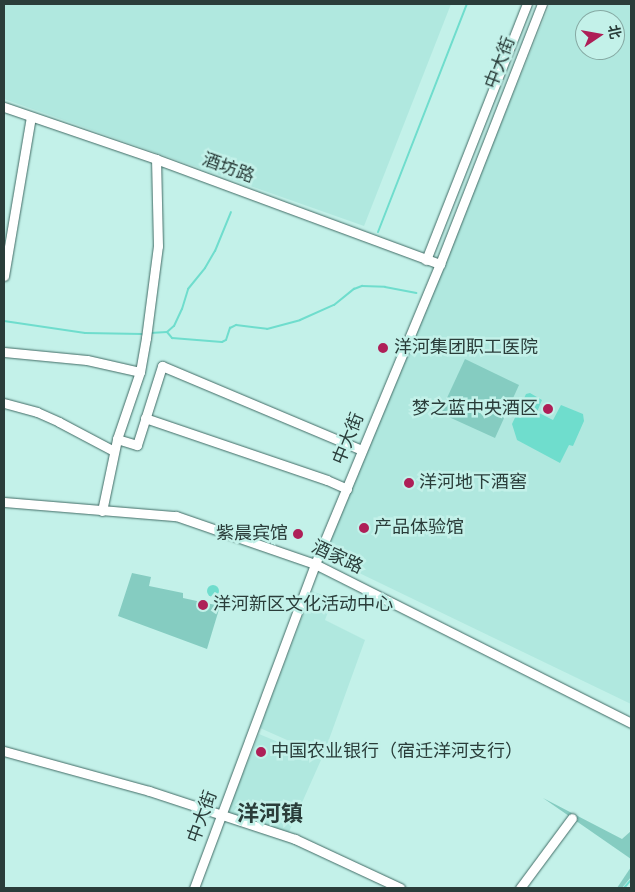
<!DOCTYPE html>
<html>
<head>
<meta charset="utf-8">
<style>
	body { margin:0 }
	#map { position:relative; width:635px; height:892px; overflow:hidden; background:#c3f1e9; font-family:"Source Sans 3","Noto Sans SC",sans-serif }
	div>[style] { position:absolute }
	.built>* { inset:0; background:#b0e8df }
	.green>* { inset:0; background:#85ccc1 }
	.water>* { inset:0; background:#6fddcd }
	.round { border-radius:50% }
	.stream>* { height:2px; margin:-1px; padding:0 1px; transform-origin:1px; border-radius:1px; background:#6fddcd }
	.roads { filter:drop-shadow(0 0 1px #416b65) drop-shadow(0 0 1px #416b65) }
	.minor>* { height:9px; margin:-4.5px; padding:0 4.5px; transform-origin:4.5px; border-radius:4.5px; background:#fff }
	.dots>* { width:14px; height:14px; translate:-50% -50%; box-sizing:border-box; border:2px solid #c3f1e9; border-radius:50% }
	span { translate:-50% -50%; white-space:nowrap; text-align:center; line-height:1.15; -webkit-text-stroke:5px #c3f1e9; paint-order:stroke }
	.street-label { font-size:18px; color:#2a3d3a }
	.poi-label { font-size:18px; color:#2a3d3a }
	.left { translate:0 -50%; text-align:left }
	.right { translate:-100% -50%; text-align:right }
	.district-label { font-size:22px; color:#2a3d3a; font-weight:700 }
	.frame { position:absolute; inset:0; border:5px solid #2a3d3a; pointer-events:none }
	.north { position:absolute; left:575px; top:10px; width:50px; height:50px; box-sizing:border-box; background:#c3f1e9; border:1px solid #86a9a3; border-radius:50%; rotate:78deg; font-size:14px; font-weight:700; line-height:20px; text-align:center; color:#2a3d3a }
	.north::after { content:''; display:block; margin:auto; width:18px; height:22px; background:#ae1f57; clip-path:polygon(50% 0,100% 100%,50% 72%,0 100%) }
</style>
</head>
<body>
<div id="map">
	<div class="built">
		<i style="clip-path:polygon(4px 4px,451px 4px,364px 226px,4px 99px)"></i>
		<i style="clip-path:polygon(evenodd,550px 4px,631px 4px,631px 704px,324px 556px,550px 4px,585px 20px,615px 20px,615px 50px,585px 50px,585px 20px)"></i>
		<i style="clip-path:polygon(312px 591px,333px 599px,325px 620px,365px 640px,323px 756px,260px 728px)"></i>
		<i style="clip-path:polygon(259px 734px,321px 760px,288px 834px,227px 813px)"></i>
	</div>
	<div class="green">
		<i style="clip-path:polygon(465px 359px,519px 385px,495px 438px,440px 413px)"></i>
		<i style="clip-path:polygon(132px 573px,151px 577px,149px 586px,183px 593px,183px 598px,220px 606px,207px 649px,118px 616px)"></i>
		<i style="clip-path:polygon(543px 798px,622px 839px,631px 831px,631px 859px)"></i>
		<i style="clip-path:polygon(631px 867px,631px 877px,622px 888px,617px 888px)"></i>
	</div>
	<div class="water">
		<i style="clip-path:polygon(530px 393px,542px 400px,537px 412px,553px 420px,561px 405px,583px 414px,584px 421px,573px 446px,569px 445px,560px 463px,517px 440px,512px 424px,526px 394px)"></i>
		<i class="round" style="left:207px;top:585px;width:12px;height:12px"></i>
	</div>
	<div class="stream">
		<i style="left:378px;top:232px;width:245px;rotate:-68.7deg"></i>
		<i style="left:4px;top:321px;width:82px;rotate:8.4deg"></i>
		<i style="left:85px;top:333px;width:57px;rotate:1deg"></i>
		<i style="left:167px;top:332px;width:8px;rotate:50deg"></i>
		<i style="left:172px;top:338px;width:50px;rotate:4.6deg"></i>
		<i style="left:222px;top:342px;width:4px;rotate:-27deg"></i>
		<i style="left:226px;top:340px;width:13px;rotate:-72deg"></i>
		<i style="left:230px;top:328px;width:7px;rotate:-27deg"></i>
		<i style="left:236px;top:325px;width:31px;rotate:7deg"></i>
		<i style="left:267px;top:329px;width:34px;rotate:-15deg"></i>
		<i style="left:300px;top:320px;width:37px;rotate:-24deg"></i>
		<i style="left:334px;top:305px;width:26px;rotate:-39deg"></i>
		<i style="left:354px;top:289px;width:9px;rotate:-21deg"></i>
		<i style="left:362px;top:286px;width:23px;rotate:2deg"></i>
		<i style="left:385px;top:287px;width:32px;rotate:11deg"></i>
		<i style="left:150px;top:333px;width:17px;rotate:-3deg"></i>
		<i style="left:167px;top:332px;width:9px;rotate:-41deg"></i>
		<i style="left:174px;top:326px;width:19px;rotate:-65deg"></i>
		<i style="left:182px;top:309px;width:21px;rotate:-73deg"></i>
		<i style="left:188px;top:289px;width:27px;rotate:-51deg"></i>
		<i style="left:205px;top:268px;width:20px;rotate:-60deg"></i>
		<i style="left:215px;top:251px;width:42px;rotate:-67.7deg"></i>
		<i style="left:624px;top:888px;width:11px;rotate:-49deg"></i>
	</div>
	<div class="roads">
		<div class="minor">
			<i style="left:4px;top:107px;width:161px;rotate:18.9deg"></i>
			<i style="left:156px;top:159px;width:303px;rotate:20.3deg"></i>
			<i style="left:426px;top:260px;width:275px;rotate:-68.5deg"></i>
			<i style="left:4px;top:276px;width:161px;rotate:-80.4deg"></i>
			<i style="left:4px;top:352px;width:83px;rotate:5.5deg"></i>
			<i style="left:87px;top:360px;width:54px;rotate:12.8deg"></i>
			<i style="left:4px;top:403px;width:34px;rotate:15deg"></i>
			<i style="left:37px;top:412px;width:24px;rotate:24deg"></i>
			<i style="left:59px;top:422px;width:62px;rotate:27.8deg"></i>
			<i style="left:145px;top:418px;width:192px;rotate:18.8deg"></i>
			<i style="left:327px;top:480px;width:22px;rotate:24deg"></i>
			<i style="left:117px;top:439px;width:21px;rotate:17deg"></i>
			<i style="left:137px;top:445px;width:83px;rotate:-72.4deg"></i>
			<i style="left:162px;top:366px;width:217px;rotate:22.8deg"></i>
			<i style="left:4px;top:502px;width:173px;rotate:4.7deg"></i>
			<i style="left:176px;top:516px;width:147px;rotate:19.1deg"></i>
			<i style="left:315px;top:564px;width:354px;rotate:26.7deg"></i>
			<i style="left:102px;top:511px;width:74px;rotate:-78.2deg"></i>
			<i style="left:117px;top:439px;width:71px;rotate:-71.1deg"></i>
			<i style="left:140px;top:372px;width:35px;rotate:-80deg"></i>
			<i style="left:146px;top:338px;width:93px;rotate:-82.6deg"></i>
			<i style="left:158px;top:246px;width:87px;rotate:-91.3deg"></i>
			<i style="left:4px;top:751px;width:150px;rotate:15.4deg"></i>
			<i style="left:149px;top:791px;width:154px;rotate:18.2deg"></i>
			<i style="left:295px;top:839px;width:116px;rotate:25deg"></i>
			<i style="left:194px;top:888px;width:346px;rotate:-69.5deg"></i>
			<i style="left:315px;top:564px;width:325px;rotate:-67.4deg"></i>
			<i style="left:440px;top:264px;width:279px;rotate:-68.6deg"></i>
			<i style="left:520px;top:888px;width:87px;rotate:-53.4deg"></i>
		</div>
	</div>
	<div class="dots">
		<i style="left:383px;top:348px;background:#ae1f57"></i>
		<i style="left:548px;top:409px;background:#ae1f57"></i>
		<i style="left:409px;top:483px;background:#ae1f57"></i>
		<i style="left:364px;top:528px;background:#ae1f57"></i>
		<i style="left:298px;top:534px;background:#ae1f57"></i>
		<i style="left:203px;top:605px;background:#ae1f57"></i>
		<i style="left:261px;top:752px;background:#ae1f57"></i>
	</div>
	<div class="street-label">
		<span style="left:501px;top:63px;rotate:-69deg">中大街</span>
		<span style="left:228px;top:169px;rotate:20deg">酒坊路</span>
		<span style="left:349px;top:439px;rotate:-68deg">中大街</span>
		<span style="left:337px;top:558px;rotate:25deg">酒家路</span>
		<span style="left:203px;top:817px;rotate:-70deg">中大街</span>
	</div>
	<div class="poi-label">
		<span class="left" style="left:394px;top:348px">洋河集团职工医院</span>
		<span class="right" style="left:538px;top:409px">梦之蓝中央酒区</span>
		<span class="left" style="left:419px;top:483px">洋河地下酒窖</span>
		<span class="left" style="left:374px;top:528px">产品体验馆</span>
		<span class="right" style="left:288px;top:534px">紫晨宾馆</span>
		<span class="left" style="left:213px;top:605px">洋河新区文化活动中心</span>
		<span class="left" style="left:271px;top:752px">中国农业银行（宿迁洋河支行）</span>
	</div>
	<div class="district-label">
		<span style="left:270px;top:815px">洋河镇</span>
	</div>
	<div class="frame"></div>
	<div class="north">北</div>
</div>
</body>
</html>
